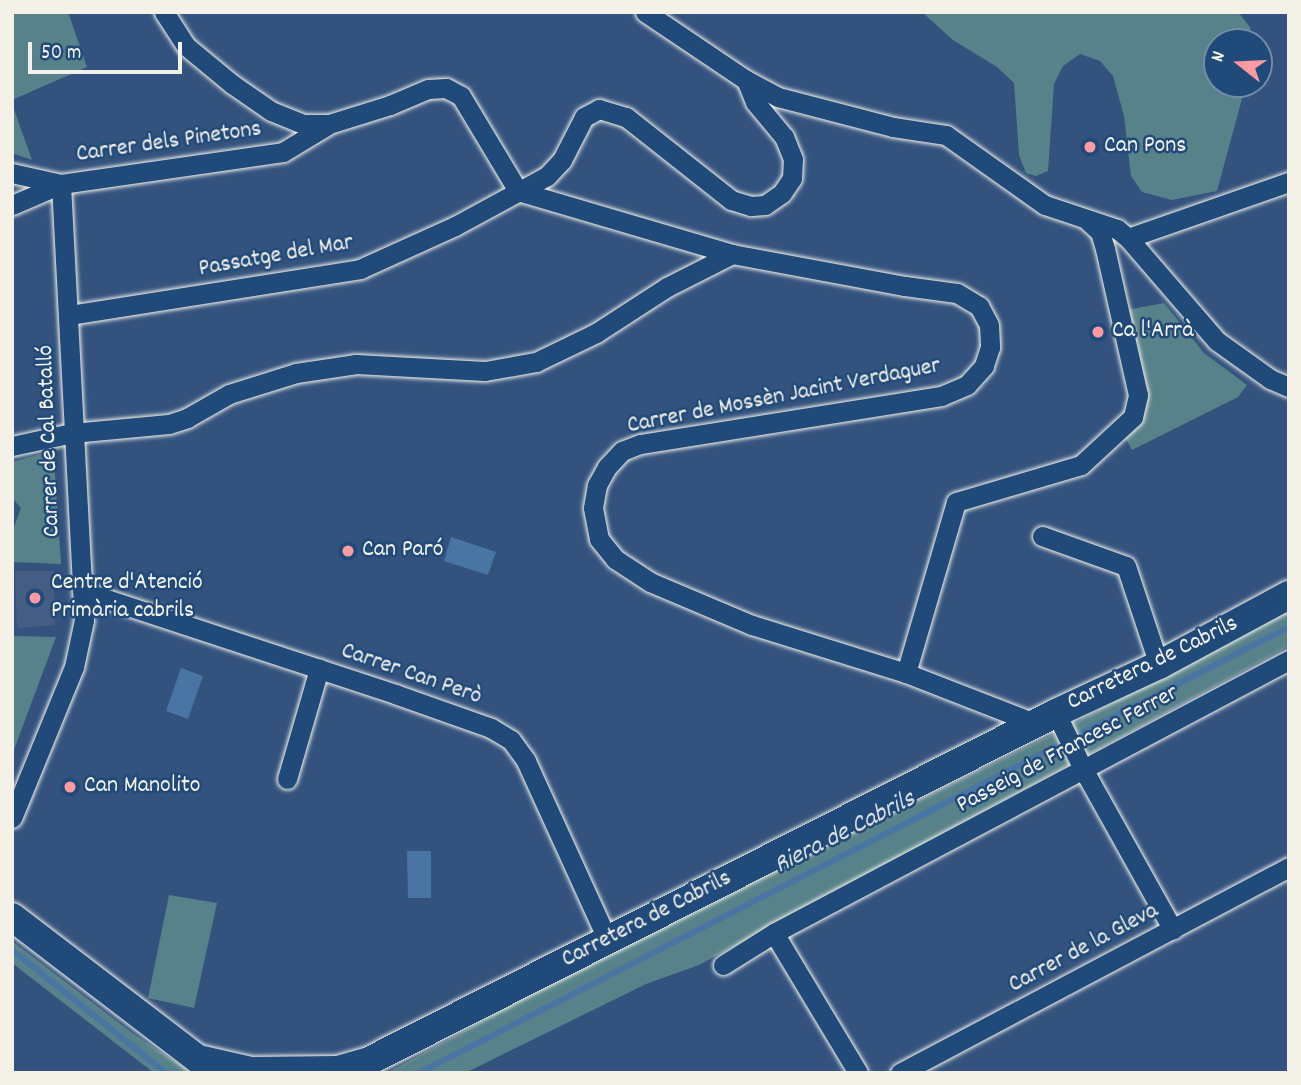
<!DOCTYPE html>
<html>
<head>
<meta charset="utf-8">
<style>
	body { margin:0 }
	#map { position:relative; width:1301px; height:1085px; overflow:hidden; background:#33537e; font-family:Dekko,sans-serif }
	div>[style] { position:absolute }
	.built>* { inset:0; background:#455d82 }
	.green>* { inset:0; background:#588289 }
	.water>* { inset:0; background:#4875a3 }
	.stream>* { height:6px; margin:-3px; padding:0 3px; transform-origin:3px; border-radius:3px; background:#4875a3 }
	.roads { filter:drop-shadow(0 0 2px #f4f1e8) drop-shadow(0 0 2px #f4f1e8) }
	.street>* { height:19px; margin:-9.5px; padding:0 9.5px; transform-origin:9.5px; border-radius:9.5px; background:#1f4a7a }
	.secondary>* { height:28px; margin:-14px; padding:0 14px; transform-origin:14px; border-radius:14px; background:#1f4a7a }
	.dots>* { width:19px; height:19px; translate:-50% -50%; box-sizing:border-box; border:4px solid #1f4a7a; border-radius:50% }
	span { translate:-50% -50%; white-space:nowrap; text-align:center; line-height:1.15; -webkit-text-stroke:5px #1f4a7a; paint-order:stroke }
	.street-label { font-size:24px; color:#f4f1e8 }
	.poi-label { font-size:24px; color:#f4f1e8 }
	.left { translate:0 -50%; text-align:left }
	.water-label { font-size:26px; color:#dadede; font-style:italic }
	.frame { position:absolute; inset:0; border:14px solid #f4f1e8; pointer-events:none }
	.north { position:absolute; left:1203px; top:28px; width:70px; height:70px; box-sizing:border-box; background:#1f4a7a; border:2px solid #748da6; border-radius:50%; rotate:288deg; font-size:19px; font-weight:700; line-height:28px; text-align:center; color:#f4f1e8 }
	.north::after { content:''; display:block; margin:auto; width:24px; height:32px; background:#ff9aa2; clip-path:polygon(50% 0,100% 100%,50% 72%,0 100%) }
	.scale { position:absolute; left:28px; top:42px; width:154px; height:32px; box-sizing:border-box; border:4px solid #f4f1e8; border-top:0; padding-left:9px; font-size:21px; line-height:24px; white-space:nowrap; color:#f4f1e8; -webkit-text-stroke:5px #1f4a7a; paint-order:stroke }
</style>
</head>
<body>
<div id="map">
	<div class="built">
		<i style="clip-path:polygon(15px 571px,53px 571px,55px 625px,17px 628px)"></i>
	</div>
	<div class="green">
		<i style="clip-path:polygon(12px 12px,68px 12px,87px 67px,12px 100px)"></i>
		<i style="clip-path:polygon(922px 12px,1238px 12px,1250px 27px,1252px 42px,1217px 42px,1217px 84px,1246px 84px,1217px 191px,1172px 200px,1142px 192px,1131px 176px,1124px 116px,1113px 76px,1100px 61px,1080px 54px,1063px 66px,1054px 84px,1048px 171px,1036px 176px,1026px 173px,1019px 155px,1014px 83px,997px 67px,953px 40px)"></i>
		<i style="clip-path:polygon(12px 104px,32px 160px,12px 153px)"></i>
		<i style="clip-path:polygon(1164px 303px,1204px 353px,1247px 385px,1238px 397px,1132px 450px,1124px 435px,1142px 417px,1126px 310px)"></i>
		<i style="clip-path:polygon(46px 453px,54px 459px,61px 564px,12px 562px,12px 532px,21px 508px,12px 498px,12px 462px)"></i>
		<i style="clip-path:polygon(1289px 611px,1289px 646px,699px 965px,646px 984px,465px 1073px,387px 1073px,596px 959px,1055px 733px)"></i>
		<i style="clip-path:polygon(12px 636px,56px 637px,12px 755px)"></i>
		<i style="clip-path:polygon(169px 895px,217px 903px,194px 1008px,148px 998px)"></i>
		<i style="clip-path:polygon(12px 941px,132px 1033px,193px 1073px,154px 1073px,12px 963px)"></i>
	</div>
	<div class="water">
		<i style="clip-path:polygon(451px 537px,496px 552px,488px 575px,444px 561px)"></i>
		<i style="clip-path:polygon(181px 668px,203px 676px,188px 719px,166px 711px)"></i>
		<i style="clip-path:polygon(407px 851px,431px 851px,431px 898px,408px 898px)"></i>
	</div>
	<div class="stream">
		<i style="left:12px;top:950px;width:197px;rotate:38.6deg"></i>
		<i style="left:419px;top:1073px;width:978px;rotate:-27.14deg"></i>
	</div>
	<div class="roads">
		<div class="street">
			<i style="left:164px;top:12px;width:40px;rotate:57.1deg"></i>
			<i style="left:186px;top:46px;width:60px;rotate:39.6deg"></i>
			<i style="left:232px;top:84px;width:47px;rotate:34.7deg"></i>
			<i style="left:271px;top:111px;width:35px;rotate:22deg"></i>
			<i style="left:304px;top:124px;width:25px"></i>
			<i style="left:329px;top:124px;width:64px;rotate:-17.3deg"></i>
			<i style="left:390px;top:105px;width:41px;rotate:-22.8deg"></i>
			<i style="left:428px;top:89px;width:18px;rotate:-3deg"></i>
			<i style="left:446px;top:88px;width:17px;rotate:28deg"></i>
			<i style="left:461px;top:96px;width:111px;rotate:59deg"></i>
			<i style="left:518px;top:191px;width:223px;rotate:16.4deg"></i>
			<i style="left:732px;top:254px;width:176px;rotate:10.5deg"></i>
			<i style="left:905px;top:286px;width:52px;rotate:7.7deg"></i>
			<i style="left:957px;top:293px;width:26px;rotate:31deg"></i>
			<i style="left:979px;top:306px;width:21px;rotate:62deg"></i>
			<i style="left:989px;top:325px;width:22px;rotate:87deg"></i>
			<i style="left:990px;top:347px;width:20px;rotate:108deg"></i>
			<i style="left:984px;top:366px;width:25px;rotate:132deg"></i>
			<i style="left:967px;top:385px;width:28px;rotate:157deg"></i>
			<i style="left:941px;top:396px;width:305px;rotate:170.9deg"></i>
			<i style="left:640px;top:444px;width:19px;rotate:159deg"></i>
			<i style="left:622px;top:451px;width:22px;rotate:133deg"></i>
			<i style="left:607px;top:467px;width:21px;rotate:119deg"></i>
			<i style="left:597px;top:485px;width:23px;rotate:100deg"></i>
			<i style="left:593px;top:508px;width:32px;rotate:79deg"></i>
			<i style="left:599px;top:539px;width:26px;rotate:51deg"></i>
			<i style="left:615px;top:559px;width:42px;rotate:33.3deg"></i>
			<i style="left:650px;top:582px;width:111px;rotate:22.9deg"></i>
			<i style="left:752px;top:625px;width:161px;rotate:17.3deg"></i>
			<i style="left:906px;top:673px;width:141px;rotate:21.3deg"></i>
			<i style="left:645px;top:12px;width:122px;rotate:34deg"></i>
			<i style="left:746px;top:80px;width:36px;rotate:28deg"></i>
			<i style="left:778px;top:97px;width:119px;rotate:14.6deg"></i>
			<i style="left:893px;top:127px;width:54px;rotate:8.6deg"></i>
			<i style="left:946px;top:135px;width:121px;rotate:35.3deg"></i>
			<i style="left:1045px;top:205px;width:76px;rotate:18.4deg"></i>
			<i style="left:1117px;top:229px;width:14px;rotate:39deg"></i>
			<i style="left:1128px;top:238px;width:136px;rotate:49.2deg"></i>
			<i style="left:1217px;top:341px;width:65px;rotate:35.6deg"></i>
			<i style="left:1270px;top:379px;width:21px;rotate:23deg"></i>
			<i style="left:12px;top:173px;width:50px;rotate:12.7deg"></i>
			<i style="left:61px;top:184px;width:437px;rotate:87deg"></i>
			<i style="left:84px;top:620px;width:48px;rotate:102deg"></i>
			<i style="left:74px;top:667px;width:163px;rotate:112.3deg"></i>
			<i style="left:12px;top:205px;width:53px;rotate:-23.2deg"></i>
			<i style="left:61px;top:184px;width:224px;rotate:-8.2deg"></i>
			<i style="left:283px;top:152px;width:52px;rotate:-31deg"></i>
			<i style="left:1128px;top:238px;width:170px;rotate:-19.2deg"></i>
			<i style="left:70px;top:315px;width:294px;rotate:-9deg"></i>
			<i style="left:360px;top:269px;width:104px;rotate:-24.4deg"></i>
			<i style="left:455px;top:226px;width:105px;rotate:-28.5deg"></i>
			<i style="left:547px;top:176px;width:22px;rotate:-47deg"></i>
			<i style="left:562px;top:160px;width:48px;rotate:-62.9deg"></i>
			<i style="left:584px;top:117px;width:17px;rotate:-28deg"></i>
			<i style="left:599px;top:109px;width:28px;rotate:17deg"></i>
			<i style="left:626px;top:117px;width:134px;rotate:38.3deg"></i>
			<i style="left:731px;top:200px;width:21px;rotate:17deg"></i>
			<i style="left:751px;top:206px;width:14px;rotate:-4deg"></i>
			<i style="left:765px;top:205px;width:21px;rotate:-35deg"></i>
			<i style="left:782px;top:193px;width:18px;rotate:-56deg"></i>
			<i style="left:792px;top:178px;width:19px;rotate:-87deg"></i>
			<i style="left:793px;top:159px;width:24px;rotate:-112deg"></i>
			<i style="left:784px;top:137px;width:45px;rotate:-129.6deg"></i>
			<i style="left:755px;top:102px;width:24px;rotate:-112deg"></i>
			<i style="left:12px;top:446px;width:61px;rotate:-12.2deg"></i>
			<i style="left:72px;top:433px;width:97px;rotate:-5.3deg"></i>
			<i style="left:169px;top:424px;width:19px;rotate:-18deg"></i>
			<i style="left:187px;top:418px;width:48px;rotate:-29.7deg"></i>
			<i style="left:229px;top:394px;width:70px;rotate:-17.4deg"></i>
			<i style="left:296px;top:373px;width:61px;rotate:-8.5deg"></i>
			<i style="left:356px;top:364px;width:129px;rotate:3.1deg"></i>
			<i style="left:485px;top:371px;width:52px;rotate:-10deg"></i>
			<i style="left:536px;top:362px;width:67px;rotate:-25.8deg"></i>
			<i style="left:596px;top:333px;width:85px;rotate:-32.9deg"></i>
			<i style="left:667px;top:287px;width:73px;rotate:-26.9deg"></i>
			<i style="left:1042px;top:536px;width:89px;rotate:19.7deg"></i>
			<i style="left:1126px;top:566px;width:104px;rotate:71.6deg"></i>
			<i style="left:82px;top:591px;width:330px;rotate:18.2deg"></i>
			<i style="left:395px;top:694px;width:102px;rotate:19.5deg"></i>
			<i style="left:491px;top:728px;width:23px;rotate:31deg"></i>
			<i style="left:511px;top:740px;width:26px;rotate:54deg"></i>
			<i style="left:526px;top:761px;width:198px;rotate:65.5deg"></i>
			<i style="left:906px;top:673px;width:178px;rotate:-73.7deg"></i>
			<i style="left:956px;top:502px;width:130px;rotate:-16.5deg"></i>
			<i style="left:1081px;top:465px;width:71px;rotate:-42.7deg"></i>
			<i style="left:1133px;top:417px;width:23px;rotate:-77deg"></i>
			<i style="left:1138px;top:395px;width:150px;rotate:-102.7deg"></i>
			<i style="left:1105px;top:249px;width:18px;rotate:-106deg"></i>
			<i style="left:1100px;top:232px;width:18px;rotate:-137deg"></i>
			<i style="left:1056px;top:713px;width:62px;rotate:64.3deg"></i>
			<i style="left:1083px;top:769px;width:184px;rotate:60.8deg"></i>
			<i style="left:287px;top:779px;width:115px;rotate:-73.8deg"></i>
			<i style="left:774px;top:933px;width:163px;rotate:59deg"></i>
			<i style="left:723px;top:965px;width:60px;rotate:-32.1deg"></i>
			<i style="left:774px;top:933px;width:583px;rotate:-27.93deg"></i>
			<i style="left:900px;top:1073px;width:440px;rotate:-27.9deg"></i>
		</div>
		<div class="secondary">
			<i style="left:12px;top:917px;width:234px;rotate:37.4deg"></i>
			<i style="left:198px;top:1059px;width:54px;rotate:12.8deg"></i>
			<i style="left:251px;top:1071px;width:87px;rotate:-0.7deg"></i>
			<i style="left:338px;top:1070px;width:32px;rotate:-16deg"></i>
			<i style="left:369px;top:1061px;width:770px;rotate:-26.86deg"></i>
			<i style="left:1056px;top:713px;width:114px;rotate:-25deg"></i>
			<i style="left:1159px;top:665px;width:148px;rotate:-28.3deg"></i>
		</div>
	</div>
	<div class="dots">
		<i style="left:1090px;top:147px;background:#ff9aa2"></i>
		<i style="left:1098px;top:332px;background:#ff9aa2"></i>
		<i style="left:348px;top:551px;background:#ff9aa2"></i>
		<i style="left:35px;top:598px;background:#ff9aa2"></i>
		<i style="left:70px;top:787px;background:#ff9aa2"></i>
	</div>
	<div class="street-label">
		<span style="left:169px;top:143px;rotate:-8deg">Carrer dels Pinetons</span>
		<span style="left:276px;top:257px;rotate:-10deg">Passatge del Mar</span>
		<span style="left:784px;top:397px;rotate:-11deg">Carrer de Mossèn Jacint Verdaguer</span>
		<span style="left:50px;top:441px;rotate:-92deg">Carrer de Cal Batalló</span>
		<span style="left:1153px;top:664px;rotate:-26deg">Carretera de Cabrils</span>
		<span style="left:411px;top:675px;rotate:19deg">Carrer Can Però</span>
		<span style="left:1068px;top:750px;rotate:-28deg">Passeig de Francesc Ferrer</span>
		<span style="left:647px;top:920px;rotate:-27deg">Carretera de Cabrils</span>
		<span style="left:1084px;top:949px;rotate:-28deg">Carrer de la Gleva</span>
	</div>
	<div class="poi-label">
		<span class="left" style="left:1104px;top:147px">Can Pons</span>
		<span class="left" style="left:1112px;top:332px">Ca l'Arrà</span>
		<span class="left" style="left:362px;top:551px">Can Paró</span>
		<span class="left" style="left:51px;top:598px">Centre d'Atenció<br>Primària cabrils</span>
		<span class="left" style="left:84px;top:787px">Can Manolito</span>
	</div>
	<div class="water-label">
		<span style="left:845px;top:833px;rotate:-27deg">Riera de Cabrils</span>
	</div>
	<div class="frame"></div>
	<div class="north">N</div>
	<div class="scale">50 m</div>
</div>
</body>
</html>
